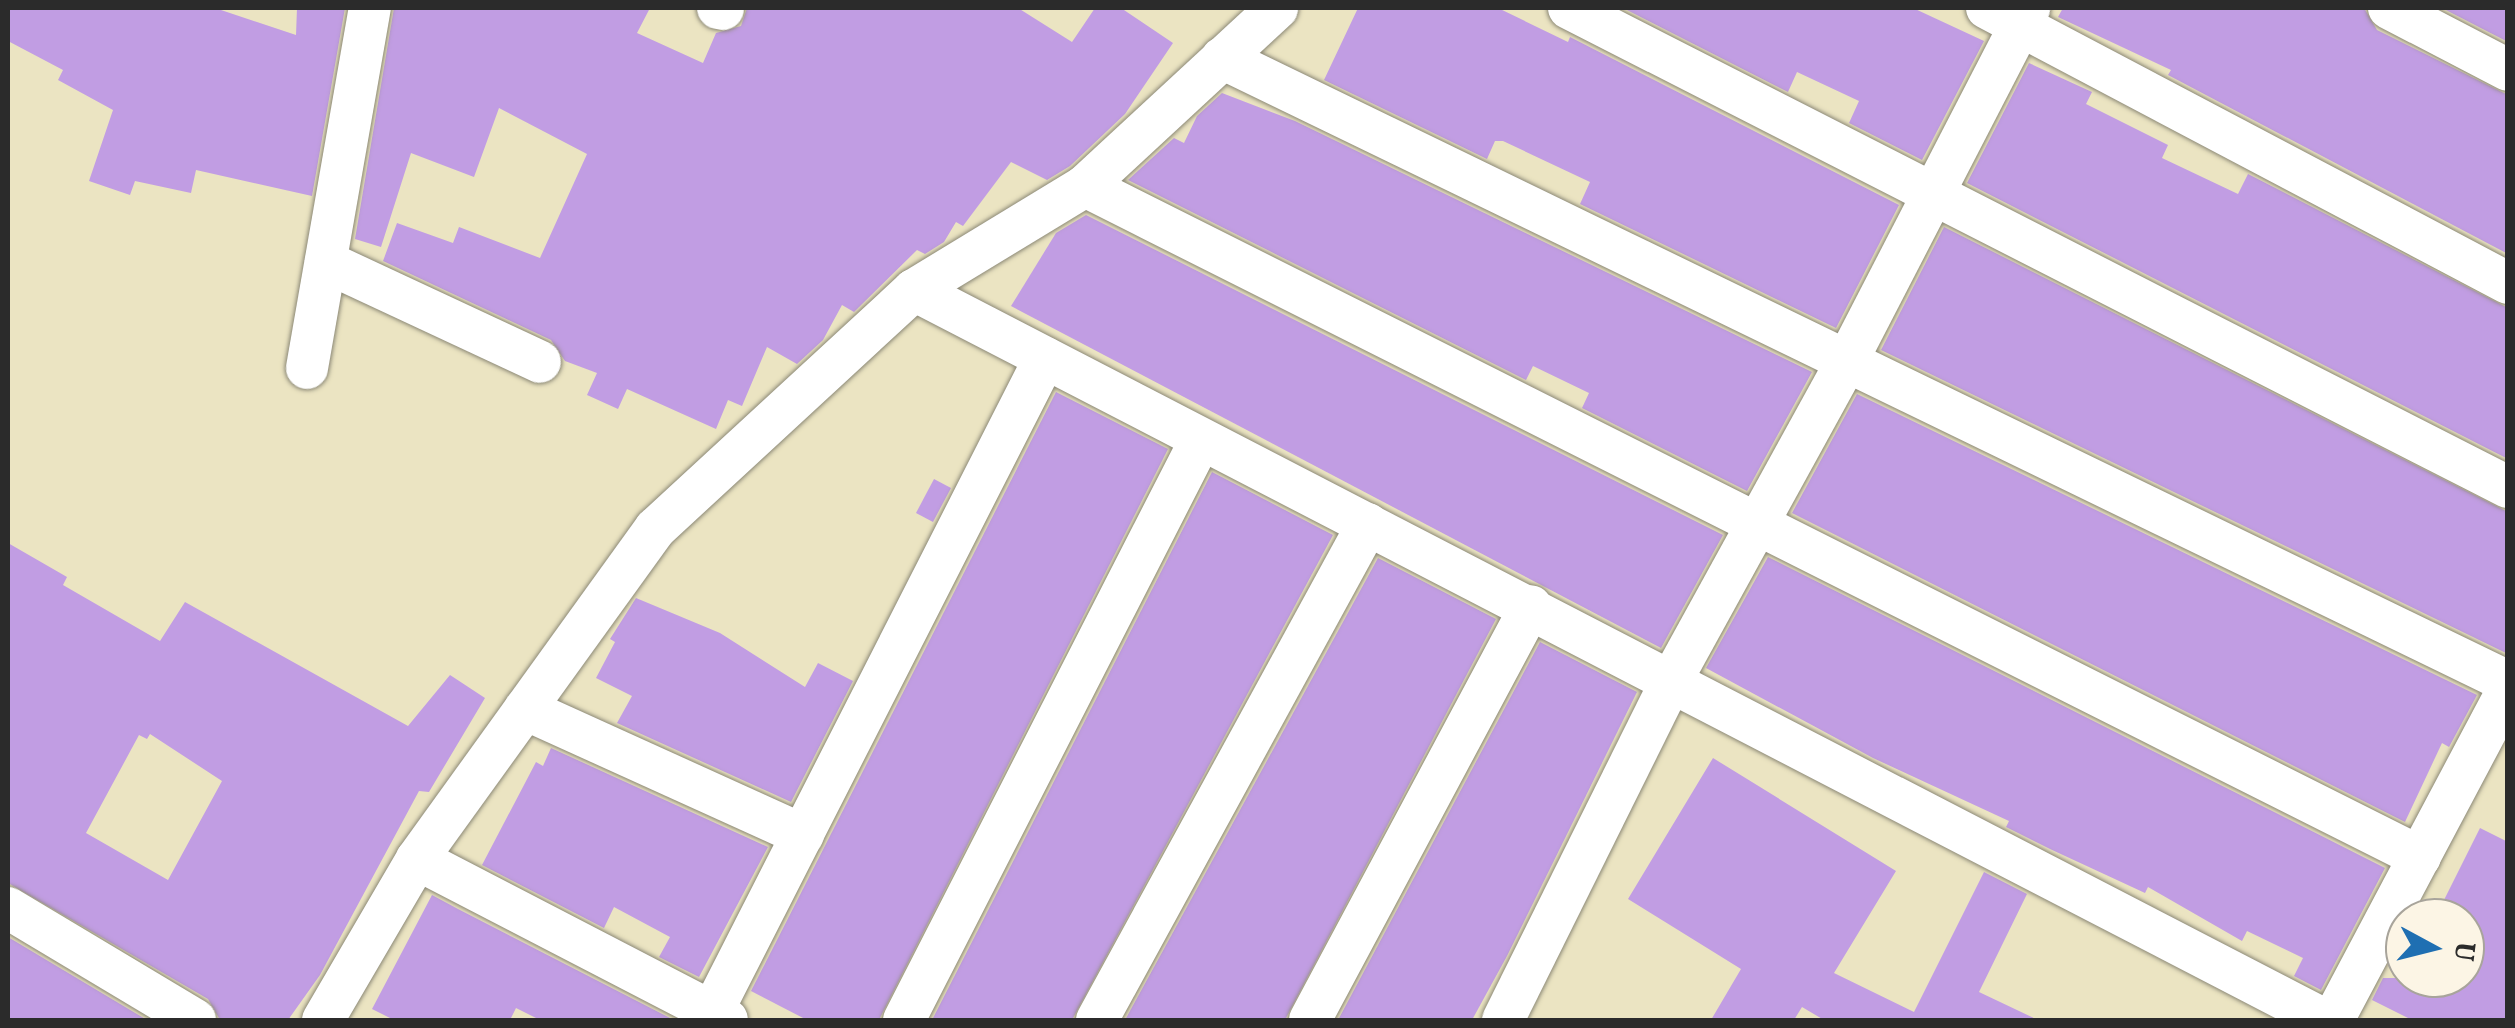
<!DOCTYPE html>
<html>
<head>
<meta charset="utf-8">
<style>
	body { margin:0 }
	#map { position:relative; width:2515px; height:1028px; overflow:hidden; background:#ebe4c2; font-family:Vollkorn,serif }
	div>[style] { position:absolute }
	.building>* { inset:0; background:#c19de3 }
	.roads { filter:drop-shadow(0 0 2px #8b8876) drop-shadow(0 0 2px #8b8876) }
	.street>* { height:42px; margin:-21px; padding:0 21px; transform-origin:21px; border-radius:21px; background:#fff }
	span { translate:-50% -50%; white-space:nowrap; text-align:center; line-height:1.15; -webkit-text-stroke:10px #fcf5e5; paint-order:stroke }
	.frame { position:absolute; inset:0; border:10px solid #2b2b2b; pointer-events:none }
	.north { position:absolute; left:2385px; top:898px; width:100px; height:100px; box-sizing:border-box; background:#fcf5e5; border:2px solid #a8a49b; border-radius:50%; rotate:97deg; font-size:28px; font-weight:700; line-height:40px; text-align:center; color:#2b2b2b }
	.north::after { content:''; display:block; margin:auto; width:35px; height:45px; background:#1f6fb2; clip-path:polygon(50% 0,100% 100%,50% 72%,0 100%) }
</style>
</head>
<body>
<div id="map">
	<div class="building">
		<i style="clip-path:polygon(8px 8px,215px 8px,296px 35px,297px 8px,345px 8px,312px 196px,196px 170px,191px 193px,135px 181px,130px 195px,89px 181px,113px 110px,58px 80px,63px 70px,8px 41px)"></i>
		<i style="clip-path:polygon(394px 8px,650px 8px,637px 33px,703px 63px,716px 33px,741px 26px,747px 8px,1018px 8px,1072px 42px,1095px 8px,1121px 8px,1173px 43px,1125px 114px,1070px 166px,1047px 180px,1011px 162px,963px 226px,956px 222px,944px 242px,925px 254px,917px 250px,854px 312px,842px 305px,823px 340px,797px 364px,767px 347px,742px 406px,728px 400px,716px 429px,627px 389px,618px 409px,587px 395px,597px 373px,565px 361px,551px 340px,383px 261px,397px 223px,453px 243px,459px 227px,540px 258px,587px 154px,499px 108px,474px 177px,411px 153px,381px 247px,355px 239px)"></i>
		<i style="clip-path:polygon(1358px 8px,1498px 8px,1568px 42px,1570px 37px,1899px 205px,1836px 328px,1580px 204px,1590px 182px,1503px 141px,1495px 141px,1487px 159px,1324px 80px)"></i>
		<i style="clip-path:polygon(1623px 8px,1913px 8px,1984px 41px,1922px 160px,1849px 123px,1859px 101px,1797px 72px,1788px 92px)"></i>
		<i style="clip-path:polygon(2063px 8px,2364px 8px,2377px 30px,2508px 95px,2508px 254px,2168px 75px,2171px 70px,2058px 17px)"></i>
		<i style="clip-path:polygon(2442px 8px,2508px 8px,2508px 42px)"></i>
		<i style="clip-path:polygon(2029px 63px,2092px 92px,2086px 104px,2168px 145px,2162px 158px,2238px 194px,2248px 174px,2508px 308px,2508px 459px,1967px 183px)"></i>
		<i style="clip-path:polygon(1222px 93px,1295px 121px,1812px 372px,1747px 491px,1582px 408px,1589px 393px,1533px 366px,1526px 380px,1128px 180px,1174px 138px,1184px 143px,1197px 116px)"></i>
		<i style="clip-path:polygon(1086px 215px,1723px 535px,1661px 648px,1011px 306px,1056px 233px)"></i>
		<i style="clip-path:polygon(1944px 227px,2508px 512px,2508px 654px,1881px 350px)"></i>
		<i style="clip-path:polygon(1056px 392px,1168px 449px,879px 1020px,807px 1020px,751px 991px)"></i>
		<i style="clip-path:polygon(1857px 394px,2477px 695px,2449px 747px,2442px 743px,2405px 822px,1792px 513px)"></i>
		<i style="clip-path:polygon(1212px 472px,1333px 535px,1072px 1020px,932px 1020px)"></i>
		<i style="clip-path:polygon(934px 479px,951px 488px,933px 522px,916px 513px)"></i>
		<i style="clip-path:polygon(evenodd,8px 543px,67px 577px,63px 585px,160px 641px,185px 602px,408px 726px,450px 675px,485px 698px,429px 792px,419px 791px,320px 975px,288px 1020px,220px 1020px,208px 999px,8px 883px,8px 543px,150px 734px,222px 781px,168px 880px,86px 833px,139px 735px,147px 739px,150px 734px)"></i>
		<i style="clip-path:polygon(1768px 557px,2385px 868px,2321px 990px,2294px 976px,2303px 958px,2247px 931px,2242px 941px,2148px 887px,2145px 893px,2050px 849px,2006px 827px,2009px 821px,1873px 758px,1706px 668px)"></i>
		<i style="clip-path:polygon(1378px 558px,1496px 619px,1285px 1020px,1125px 1020px)"></i>
		<i style="clip-path:polygon(636px 598px,720px 633px,805px 687px,818px 663px,853px 681px,791px 802px,617px 723px,632px 696px,596px 678px,615px 642px,610px 639px)"></i>
		<i style="clip-path:polygon(1540px 642px,1637px 692px,1507px 956px,1472px 1020px,1338px 1020px)"></i>
		<i style="clip-path:polygon(551px 748px,768px 847px,699px 977px,659px 957px,670px 937px,614px 907px,604px 928px,482px 865px,536px 762px,543px 766px)"></i>
		<i style="clip-path:polygon(1713px 758px,1896px 871px,1834px 973px,1914px 1012px,1984px 872px,2027px 894px,1979px 992px,2038px 1020px,1824px 1020px,1802px 1007px,1794px 1020px,1711px 1020px,1741px 969px,1628px 899px)"></i>
		<i style="clip-path:polygon(2480px 828px,2508px 842px,2508px 1020px,2412px 1020px,2372px 1000px,2383px 978px,2465px 978px,2465px 918px,2437px 914px)"></i>
		<i style="clip-path:polygon(432px 895px,458px 909px,674px 1020px,540px 1020px,516px 1008px,510px 1020px,394px 1020px,372px 1009px)"></i>
		<i style="clip-path:polygon(8px 937px,147px 1020px,8px 1020px)"></i>
	</div>
	<div class="roads">
		<div class="street">
			<i style="left:718px;top:8px;width:5px;rotate:11deg"></i>
			<i style="left:1569px;top:8px;width:1054px;rotate:27.03deg"></i>
			<i style="left:1987px;top:8px;width:589px;rotate:27.83deg"></i>
			<i style="left:2389px;top:8px;width:134px;rotate:27.5deg"></i>
			<i style="left:1222px;top:58px;width:1429px;rotate:25.88deg"></i>
			<i style="left:1085px;top:186px;width:1494px;rotate:26.69deg"></i>
			<i style="left:326px;top:262px;width:236px;rotate:25deg"></i>
			<i style="left:914px;top:290px;width:1589px;rotate:27.36deg"></i>
			<i style="left:307px;top:368px;width:365px;rotate:-80.1deg"></i>
			<i style="left:525px;top:709px;width:305px;rotate:24.4deg"></i>
			<i style="left:417px;top:859px;width:349px;rotate:27.4deg"></i>
			<i style="left:8px;top:908px;width:218px;rotate:30.9deg"></i>
			<i style="left:323px;top:1020px;width:186px;rotate:-59.7deg"></i>
			<i style="left:417px;top:859px;width:407px;rotate:-54.2deg"></i>
			<i style="left:655px;top:529px;width:352px;rotate:-42.7deg"></i>
			<i style="left:914px;top:290px;width:200px;rotate:-31.3deg"></i>
			<i style="left:1085px;top:186px;width:262px;rotate:-42.8deg"></i>
			<i style="left:708px;top:1020px;width:743px;rotate:-63.02deg"></i>
			<i style="left:904px;top:1020px;width:650px;rotate:-62.92deg"></i>
			<i style="left:1097px;top:1020px;width:565px;rotate:-61.35deg"></i>
			<i style="left:1310px;top:1020px;width:469px;rotate:-61.9deg"></i>
			<i style="left:1503px;top:1020px;width:378px;rotate:-63.6deg"></i>
			<i style="left:1671px;top:681px;width:365px;rotate:-61.2deg"></i>
			<i style="left:1847px;top:361px;width:397px;rotate:-62.7deg"></i>
			<i style="left:2333px;top:1020px;width:374px;rotate:-62.1deg"></i>
		</div>
	</div>
	<div class="frame"></div>
	<div class="north">U</div>
</div>
</body>
</html>
